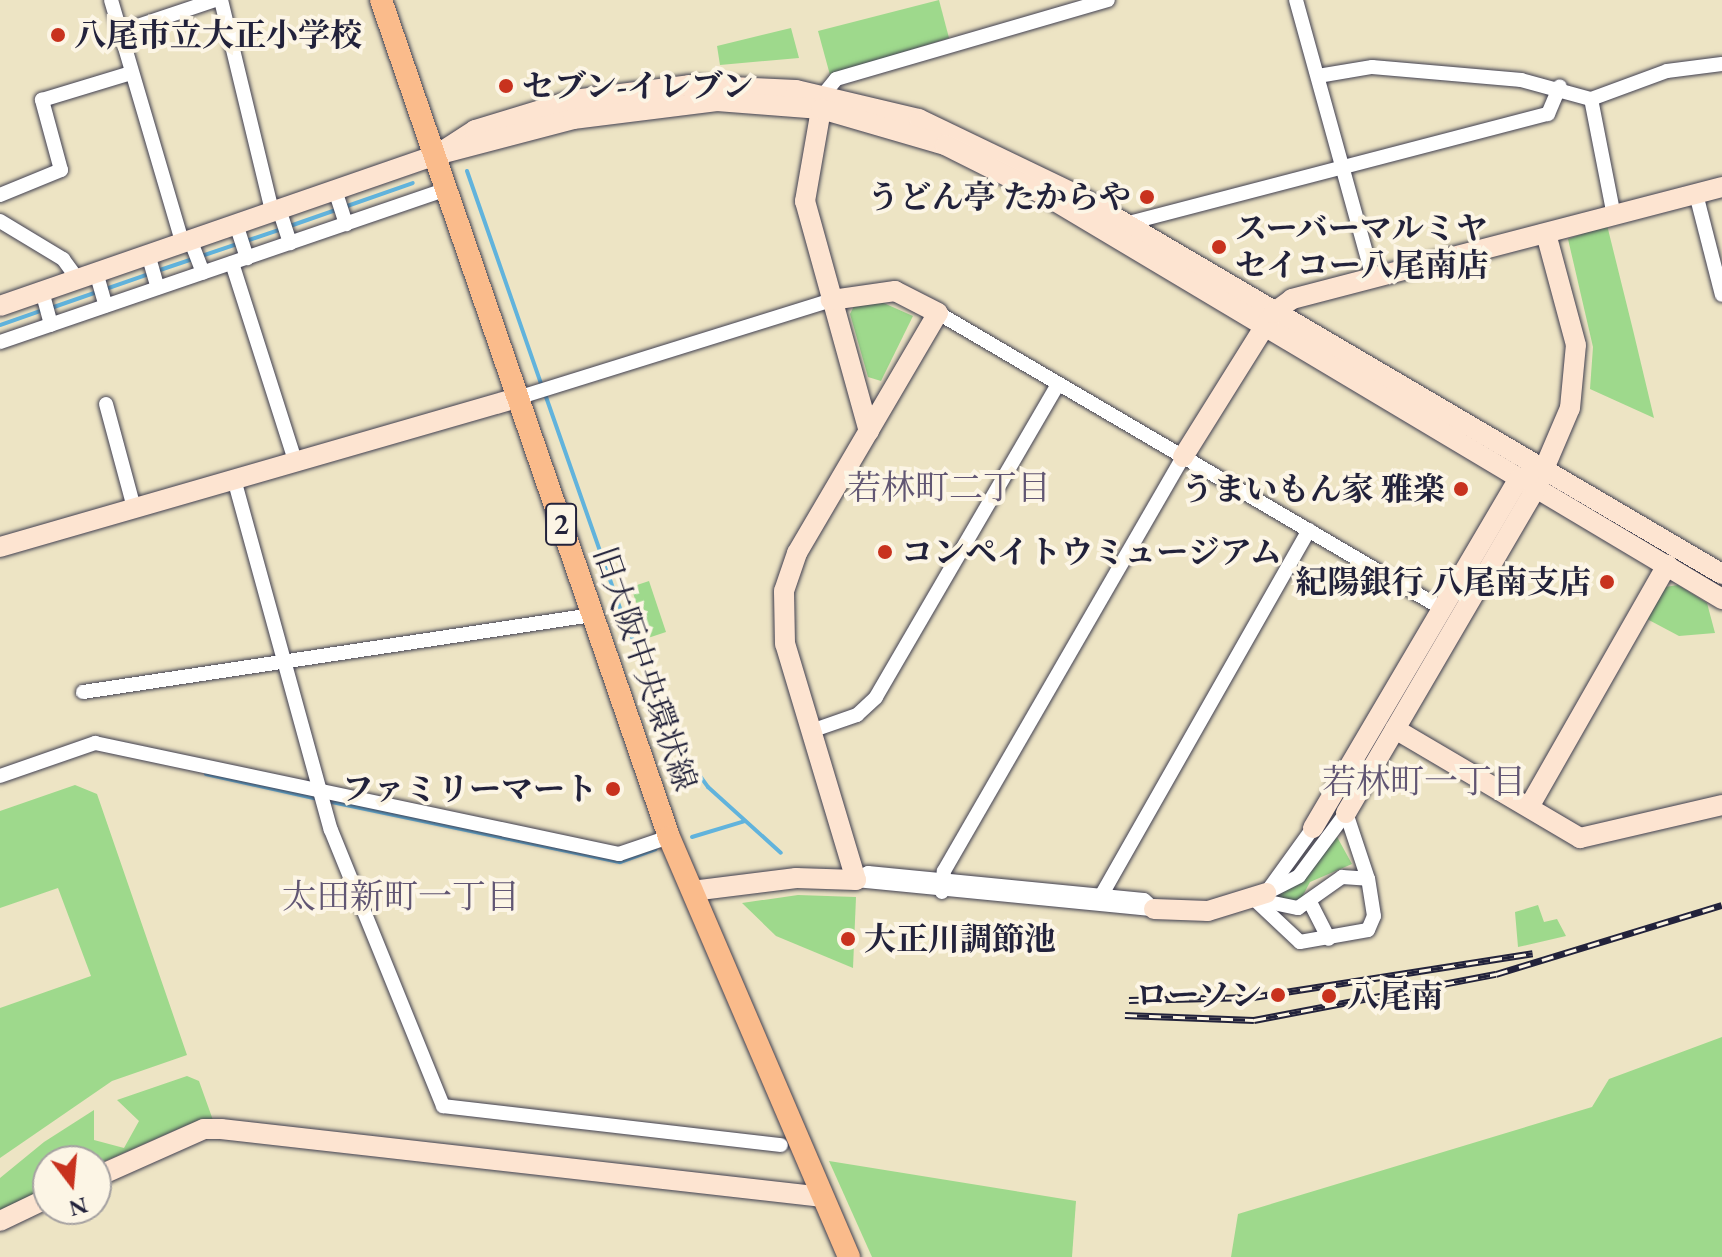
<!DOCTYPE html>
<html>
<head>
<meta charset="utf-8">
<style>
	body { margin:0 }
	#map { position:relative; width:1722px; height:1257px; overflow:hidden; background:#ede4c4; font-family:"EB Garamond","Noto Serif JP",serif }
	div>[style] { position:absolute }
	.green>* { inset:0; background:#9ed98c }
	.stream>* { height:4px; margin:-2px; padding:0 2px; transform-origin:2px; border-radius:2px; background:#61b3dc }
	.roads { filter:drop-shadow(0 0 2px #403f50) drop-shadow(0 0 2px #403f50) }
	.street>* { height:14px; margin:-7px; padding:0 7px; transform-origin:7px; border-radius:7px; background:#fff }
	.secondary>* { height:20px; margin:-10px; padding:0 10px; transform-origin:10px; border-radius:10px; background:#fde4d1 }
	.primary>* { height:22px; margin:-11px; padding:0 11px; transform-origin:11px; border-radius:11px; background:#fabb8b }
	.rail>* { height:7px; margin-top:-3.5px; transform-origin:0; background:repeating-linear-gradient(90deg,#fcf5e5 0 12px,#22223b 0 24px); box-sizing:border-box; border-block:2px solid #22223b }
	.dots>* { width:22px; height:22px; translate:-50% -50%; box-sizing:border-box; border:4px solid #fcf5e5; border-radius:50% }
	span { translate:-50% -50%; white-space:nowrap; text-align:center; line-height:1.15; -webkit-text-stroke:8px #fcf5e5; paint-order:stroke }
	.shield-label span { padding:2px 6px; background:#fcf5e5; border:2px solid; border-radius:6px; -webkit-text-stroke-width:0 }
	.shield-label { font-size:30px; color:#22223b; font-weight:700 }
	.poi-label { font-size:32px; color:#22223b; font-weight:700 }
	.left { translate:0 -50%; text-align:left }
	.right { translate:-100% -50%; text-align:right }
	.street-label { font-size:32px; color:#22223b }
	.neighbourhood-label { font-size:34px; color:#615673 }
	.north { position:absolute; left:32px; top:1145px; width:80px; height:80px; box-sizing:border-box; background:#fcf5e5; border:2px solid #a5a1a1; border-radius:50%; rotate:164deg; font-size:22px; font-weight:700; line-height:32px; text-align:center; color:#22223b }
	.north::after { content:''; display:block; margin:auto; width:28px; height:36px; background:#c8321e; clip-path:polygon(50% 0,100% 100%,50% 72%,0 100%) }
</style>
</head>
<body>
<div id="map">
	<div class="green">
		<i style="clip-path:polygon(939px 0,949px 38px,830px 75px,818px 31px)"></i>
		<i style="clip-path:polygon(791px 28px,799px 58px,720px 65px,717px 46px)"></i>
		<i style="clip-path:polygon(1607px 225px,1633px 330px,1654px 418px,1590px 389px,1593px 347px,1568px 239px)"></i>
		<i style="clip-path:polygon(879px 301px,913px 316px,881px 381px,868px 377px,850px 314px,855px 304px)"></i>
		<i style="clip-path:polygon(649px 581px,666px 632px,648px 638px,631px 587px)"></i>
		<i style="clip-path:polygon(1678px 585px,1707px 603px,1715px 633px,1679px 636px,1647px 619px,1665px 587px)"></i>
		<i style="clip-path:polygon(75px 785px,97px 794px,187px 1055px,112px 1081px,0 1158px,0 1008px,91px 976px,58px 888px,0 908px,0 811px)"></i>
		<i style="clip-path:polygon(1336px 835px,1352px 864px,1310px 882px,1300px 901px,1276px 898px)"></i>
		<i style="clip-path:polygon(798px 895px,856px 897px,853px 968px,776px 936px,742px 903px)"></i>
		<i style="clip-path:polygon(1538px 905px,1544px 922px,1557px 919px,1566px 936px,1518px 947px,1515px 912px)"></i>
		<i style="clip-path:polygon(1722px 1037px,1722px 1257px,1231px 1257px,1238px 1214px,1592px 1107px,1609px 1079px)"></i>
		<i style="clip-path:polygon(187px 1076px,199px 1081px,214px 1123px,187px 1125px,96px 1165px,48px 1161px,48px 1188px,0 1212px,0 1178px,44px 1142px,94px 1110px,94px 1140px,124px 1148px,139px 1121px,117px 1100px)"></i>
		<i style="clip-path:polygon(829px 1161px,1076px 1201px,1072px 1257px,872px 1257px)"></i>
	</div>
	<div class="stream">
		<i style="left:467px;top:171px;width:228px;rotate:70.8deg"></i>
		<i style="left:290px;top:226px;width:130px;rotate:-19.3deg"></i>
		<i style="left:157px;top:271px;width:132px;rotate:-18.6deg"></i>
		<i style="left:51px;top:308px;width:104px;rotate:-19.1deg"></i>
		<i style="left:0;top:325px;width:46px;rotate:-19.2deg"></i>
		<i style="left:545px;top:394px;width:238px;rotate:70.7deg"></i>
		<i style="left:624px;top:619px;width:143px;rotate:66.5deg"></i>
		<i style="left:681px;top:750px;width:46px;rotate:53.9deg"></i>
		<i style="left:708px;top:787px;width:98px;rotate:42.1deg"></i>
		<i style="left:206px;top:774px;width:115px;rotate:12.6deg"></i>
		<i style="left:327px;top:801px;width:299px;rotate:11.8deg"></i>
		<i style="left:620px;top:862px;width:38px;rotate:-20deg"></i>
		<i style="left:692px;top:837px;width:55px;rotate:-16.8deg"></i>
	</div>
	<div class="roads">
		<div class="street">
			<i style="left:111px;top:0;width:252px;rotate:73.6deg"></i>
			<i style="left:221px;top:0;width:217px;rotate:76.4deg"></i>
			<i style="left:1296px;top:0;width:288px;rotate:74.5deg"></i>
			<i style="left:120px;top:32px;width:100px;rotate:-18.6deg"></i>
			<i style="left:1318px;top:76px;width:55px;rotate:-9.5deg"></i>
			<i style="left:1372px;top:67px;width:150px;rotate:5deg"></i>
			<i style="left:1521px;top:80px;width:73px;rotate:15.2deg"></i>
			<i style="left:824px;top:94px;width:19px;rotate:-51deg"></i>
			<i style="left:836px;top:79px;width:283px;rotate:-16.2deg"></i>
			<i style="left:335px;top:190px;width:36px;rotate:72deg"></i>
			<i style="left:1696px;top:194px;width:104px;rotate:75.6deg"></i>
			<i style="left:0;top:195px;width:66px;rotate:-22.3deg"></i>
			<i style="left:61px;top:170px;width:73px;rotate:-105.2deg"></i>
			<i style="left:42px;top:100px;width:93px;rotate:-16.9deg"></i>
			<i style="left:279px;top:209px;width:36px;rotate:72deg"></i>
			<i style="left:1614px;top:216px;width:119px;rotate:-101.1deg"></i>
			<i style="left:1591px;top:99px;width:81px;rotate:-20.2deg"></i>
			<i style="left:1667px;top:71px;width:55px;rotate:-7.3deg"></i>
			<i style="left:0;top:221px;width:74px;rotate:31.1deg"></i>
			<i style="left:63px;top:259px;width:24px;rotate:54deg"></i>
			<i style="left:236px;top:224px;width:36px;rotate:72deg"></i>
			<i style="left:1125px;top:224px;width:437px;rotate:-14.6deg"></i>
			<i style="left:1548px;top:114px;width:30px;rotate:-67deg"></i>
			<i style="left:190px;top:239px;width:36px;rotate:69deg"></i>
			<i style="left:148px;top:254px;width:35px;rotate:74deg"></i>
			<i style="left:232px;top:263px;width:208px;rotate:72.3deg"></i>
			<i style="left:96px;top:272px;width:35px;rotate:74deg"></i>
			<i style="left:42px;top:291px;width:35px;rotate:75deg"></i>
			<i style="left:938px;top:313px;width:583px;rotate:30.39deg"></i>
			<i style="left:0;top:342px;width:472px;rotate:-18.9deg"></i>
			<i style="left:517px;top:398px;width:329px;rotate:-17.3deg"></i>
			<i style="left:106px;top:404px;width:108px;rotate:74.9deg"></i>
			<i style="left:234px;top:479px;width:364px;rotate:74.6deg"></i>
			<i style="left:331px;top:830px;width:298px;rotate:67.9deg"></i>
			<i style="left:443px;top:1106px;width:340px;rotate:6.6deg"></i>
			<i style="left:83px;top:692px;width:515px;rotate:-8.6deg"></i>
			<i style="left:811px;top:731px;width:49px;rotate:-19.2deg"></i>
			<i style="left:857px;top:715px;width:26px;rotate:-43deg"></i>
			<i style="left:876px;top:697px;width:362px;rotate:-59.8deg"></i>
			<i style="left:0;top:776px;width:101px;rotate:-19.2deg"></i>
			<i style="left:95px;top:743px;width:536px;rotate:11.96deg"></i>
			<i style="left:619px;top:854px;width:53px;rotate:-18.8deg"></i>
			<i style="left:856px;top:880px;width:14px;rotate:-30deg"></i>
			<i style="left:868px;top:873px;width:277px;rotate:5.6deg"></i>
			<i style="left:1144px;top:900px;width:13px;rotate:42deg"></i>
			<i style="left:856px;top:880px;width:299px;rotate:5.6deg"></i>
			<i style="left:942px;top:892px;width:21px;rotate:-85deg"></i>
			<i style="left:944px;top:871px;width:478px;rotate:-60deg"></i>
			<i style="left:1266px;top:893px;width:37px;rotate:-27deg"></i>
			<i style="left:1299px;top:876px;width:79px;rotate:-53.3deg"></i>
			<i style="left:1266px;top:893px;width:80px;rotate:-54.1deg"></i>
			<i style="left:1101px;top:896px;width:421px;rotate:-60.4deg"></i>
			<i style="left:1254px;top:899px;width:63px;rotate:43.1deg"></i>
			<i style="left:1300px;top:942px;width:69px;rotate:-10deg"></i>
			<i style="left:1368px;top:930px;width:15px;rotate:-67deg"></i>
			<i style="left:1374px;top:916px;width:37px;rotate:-99deg"></i>
			<i style="left:1368px;top:879px;width:70px;rotate:-108.4deg"></i>
			<i style="left:1254px;top:899px;width:45px;rotate:11.6deg"></i>
			<i style="left:1298px;top:908px;width:54px;rotate:-35.2deg"></i>
			<i style="left:1342px;top:877px;width:26px;rotate:4deg"></i>
			<i style="left:1311px;top:904px;width:39px;rotate:63deg"></i>
		</div>
		<div class="secondary">
			<i style="left:823px;top:98px;width:105px;rotate:99.9deg"></i>
			<i style="left:805px;top:201px;width:239px;rotate:74.5deg"></i>
			<i style="left:446px;top:149px;width:35px;rotate:-33deg"></i>
			<i style="left:475px;top:130px;width:103px;rotate:-16.9deg"></i>
			<i style="left:574px;top:100px;width:116px;rotate:-7.4deg"></i>
			<i style="left:689px;top:85px;width:107px;rotate:2.7deg"></i>
			<i style="left:796px;top:90px;width:126px;rotate:13.3deg"></i>
			<i style="left:919px;top:119px;width:175px;rotate:25.7deg"></i>
			<i style="left:1077px;top:195px;width:748px;rotate:30.44deg"></i>
			<i style="left:0;top:306px;width:461px;rotate:-19.1deg"></i>
			<i style="left:436px;top:155px;width:142px;rotate:-14.7deg"></i>
			<i style="left:573px;top:119px;width:145px;rotate:-7.1deg"></i>
			<i style="left:717px;top:101px;width:104px;rotate:4.4deg"></i>
			<i style="left:821px;top:109px;width:129px;rotate:16.2deg"></i>
			<i style="left:945px;top:145px;width:110px;rotate:26.6deg"></i>
			<i style="left:1043px;top:194px;width:791px;rotate:30.81deg"></i>
			<i style="left:1183px;top:457px;width:170px;rotate:-58deg"></i>
			<i style="left:1273px;top:313px;width:24px;rotate:-36deg"></i>
			<i style="left:1292px;top:299px;width:444px;rotate:-14.6deg"></i>
			<i style="left:0;top:547px;width:538px;rotate:-16.08deg"></i>
			<i style="left:1395px;top:729px;width:215px;rotate:30.5deg"></i>
			<i style="left:1580px;top:838px;width:146px;rotate:-13.1deg"></i>
			<i style="left:1529px;top:807px;width:279px;rotate:-60.3deg"></i>
			<i style="left:1346px;top:813px;width:374px;rotate:-59.7deg"></i>
			<i style="left:1535px;top:490px;width:89px;rotate:-66.9deg"></i>
			<i style="left:1570px;top:408px;width:63px;rotate:-84.6deg"></i>
			<i style="left:1576px;top:345px;width:115px;rotate:-105.1deg"></i>
			<i style="left:1313px;top:828px;width:404px;rotate:-59.5deg"></i>
			<i style="left:1518px;top:480px;width:12px;rotate:-24deg"></i>
			<i style="left:692px;top:891px;width:105px;rotate:-7.1deg"></i>
			<i style="left:796px;top:878px;width:60px;rotate:1.9deg"></i>
			<i style="left:856px;top:880px;width:246px;rotate:-106.7deg"></i>
			<i style="left:785px;top:644px;width:53px;rotate:-91.1deg"></i>
			<i style="left:784px;top:591px;width:40px;rotate:-71.1deg"></i>
			<i style="left:797px;top:553px;width:278px;rotate:-59.6deg"></i>
			<i style="left:938px;top:313px;width:48px;rotate:-152.9deg"></i>
			<i style="left:895px;top:291px;width:65px;rotate:172deg"></i>
			<i style="left:1154px;top:909px;width:54px;rotate:2.1deg"></i>
			<i style="left:1208px;top:911px;width:61px;rotate:-17.2deg"></i>
			<i style="left:96px;top:1177px;width:118px;rotate:-24deg"></i>
			<i style="left:204px;top:1129px;width:17px"></i>
			<i style="left:221px;top:1129px;width:606px;rotate:6.44deg"></i>
			<i style="left:0;top:1221px;width:53px;rotate:-25.6deg"></i>
		</div>
		<div class="primary">
			<i style="left:381px;top:0;width:885px;rotate:71.01deg"></i>
			<i style="left:669px;top:837px;width:457px;rotate:66.8deg"></i>
		</div>
	</div>
	<div class="rail">
		<i style="left:1129px;top:1000px;width:124px;rotate:-1.4deg"></i>
		<i style="left:1253px;top:997px;width:283px;rotate:-8.9deg"></i>
		<i style="left:1125px;top:1015px;width:129px;rotate:2.2deg"></i>
		<i style="left:1254px;top:1020px;width:246px;rotate:-10.8deg"></i>
		<i style="left:1496px;top:974px;width:236px;rotate:-17deg"></i>
	</div>
	<div class="dots">
		<i style="left:58px;top:35px;background:#c8321e"></i>
		<i style="left:506px;top:86px;background:#c8321e"></i>
		<i style="left:1147px;top:197px;background:#c8321e"></i>
		<i style="left:1219px;top:247px;background:#c8321e"></i>
		<i style="left:1461px;top:489px;background:#c8321e"></i>
		<i style="left:885px;top:552px;background:#c8321e"></i>
		<i style="left:1607px;top:582px;background:#c8321e"></i>
		<i style="left:613px;top:789px;background:#c8321e"></i>
		<i style="left:848px;top:939px;background:#c8321e"></i>
		<i style="left:1278px;top:995px;background:#c8321e"></i>
		<i style="left:1329px;top:996px;background:#c8321e"></i>
	</div>
	<div class="shield-label">
		<span style="left:561px;top:524px">2</span>
	</div>
	<div class="poi-label">
		<span class="left" style="left:74px;top:35px">八尾市立大正小学校</span>
		<span class="left" style="left:522px;top:86px">セブン-イレブン</span>
		<span class="right" style="left:1131px;top:197px">うどん亭 たからや</span>
		<span class="left" style="left:1235px;top:247px">スーバーマルミヤ<br>セイコー八尾南店</span>
		<span class="right" style="left:1445px;top:489px">うまいもん家 雅楽</span>
		<span class="left" style="left:901px;top:552px">コンペイトウミュージアム</span>
		<span class="right" style="left:1591px;top:582px">紀陽銀行 八尾南支店</span>
		<span class="right" style="left:597px;top:789px">ファミリーマート</span>
		<span class="left" style="left:864px;top:939px">大正川調節池</span>
		<span class="right" style="left:1262px;top:995px">ローソン</span>
		<span class="left" style="left:1347px;top:996px">八尾南</span>
	</div>
	<div class="street-label">
		<span style="left:645px;top:669px;rotate:71deg">旧大阪中央環状線</span>
	</div>
	<div class="neighbourhood-label">
		<span style="left:949px;top:488px">若林町二丁目</span>
		<span style="left:1424px;top:782px">若林町一丁目</span>
		<span style="left:401px;top:897px">太田新町一丁目</span>
	</div>
	<div class="north">N</div>
</div>
</body>
</html>
